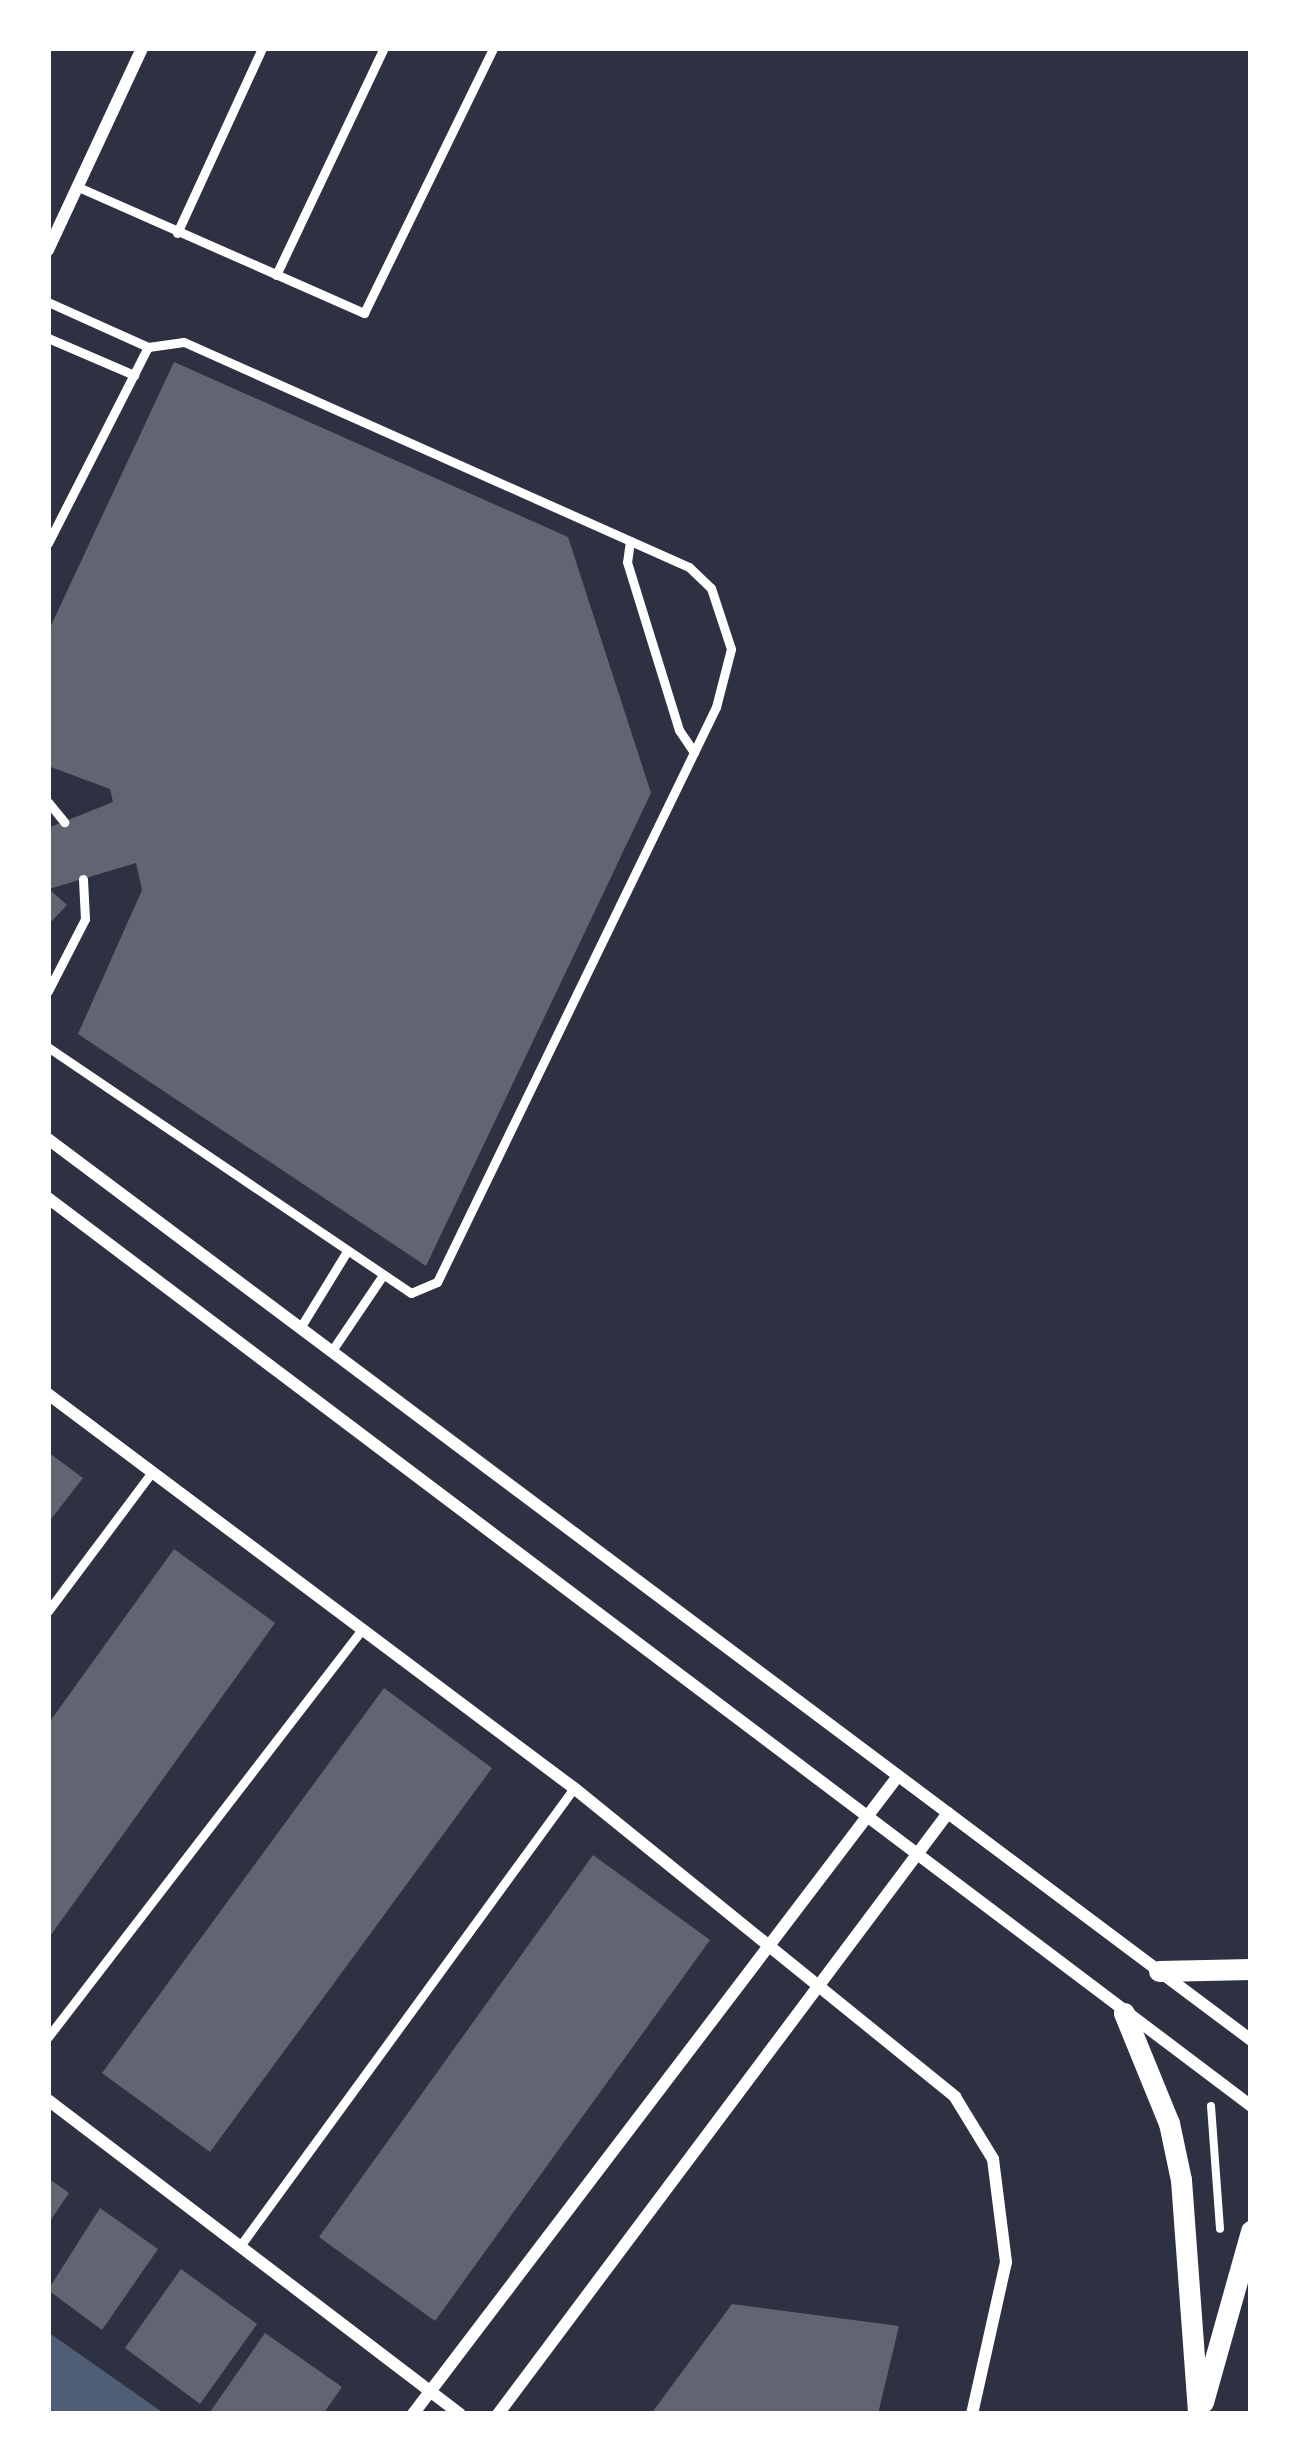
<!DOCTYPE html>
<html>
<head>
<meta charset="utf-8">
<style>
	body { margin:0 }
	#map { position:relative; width:1299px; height:2462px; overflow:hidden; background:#2d3142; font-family:"Fira Sans Condensed",sans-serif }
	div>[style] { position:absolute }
	.water>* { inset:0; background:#4f5d75 }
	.building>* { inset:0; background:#626471 }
	.path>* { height:8px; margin:-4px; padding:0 4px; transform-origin:4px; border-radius:4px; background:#fff }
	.service>* { height:9px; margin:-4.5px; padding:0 4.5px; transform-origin:4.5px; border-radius:4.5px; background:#fff }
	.minor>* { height:12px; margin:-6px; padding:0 6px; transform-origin:6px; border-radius:6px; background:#fff }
	.tertiary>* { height:21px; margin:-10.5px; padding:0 10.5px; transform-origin:10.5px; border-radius:10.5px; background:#fff }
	span { translate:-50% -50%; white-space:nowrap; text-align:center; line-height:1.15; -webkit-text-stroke:9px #fff; paint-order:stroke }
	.frame { position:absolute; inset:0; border:51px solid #fff; pointer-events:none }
</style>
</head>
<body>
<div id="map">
	<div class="water">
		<i style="clip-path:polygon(48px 2332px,165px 2414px,48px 2414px)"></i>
	</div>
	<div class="building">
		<i style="clip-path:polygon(174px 362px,568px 537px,651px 793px,426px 1266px,78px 1034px,142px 890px,136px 863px,49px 889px,67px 905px,48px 925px,48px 828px,113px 802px,110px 789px,48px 766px,48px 632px)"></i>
		<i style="clip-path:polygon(48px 1452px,83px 1478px,48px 1523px)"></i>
		<i style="clip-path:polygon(174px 1549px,275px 1623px,48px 1939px,48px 1724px)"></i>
		<i style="clip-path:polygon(384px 1688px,492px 1768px,210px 2152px,102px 2073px)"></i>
		<i style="clip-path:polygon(593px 1855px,710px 1940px,435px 2321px,319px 2237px)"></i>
		<i style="clip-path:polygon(48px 2178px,69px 2193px,48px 2224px)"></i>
		<i style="clip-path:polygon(100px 2208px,158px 2249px,102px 2330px,48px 2290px)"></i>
		<i style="clip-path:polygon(181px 2269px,257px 2324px,200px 2404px,125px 2348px)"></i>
		<i style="clip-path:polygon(732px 2304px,899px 2326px,878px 2414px,651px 2414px)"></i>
		<i style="clip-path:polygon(265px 2333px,342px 2387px,323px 2414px,210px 2412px)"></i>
	</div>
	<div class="path">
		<i style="left:1211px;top:2106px;width:123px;rotate:85.8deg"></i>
	</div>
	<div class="service">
		<i style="left:76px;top:186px;width:315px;rotate:23.8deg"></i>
		<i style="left:364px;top:313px;width:295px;rotate:-64deg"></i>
		<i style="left:177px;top:233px;width:204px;rotate:-65.3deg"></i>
		<i style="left:276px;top:275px;width:251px;rotate:-64.6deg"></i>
		<i style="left:48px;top:302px;width:110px;rotate:24.2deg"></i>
		<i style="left:148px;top:347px;width:36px;rotate:-8deg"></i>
		<i style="left:184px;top:342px;width:553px;rotate:24.02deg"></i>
		<i style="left:689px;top:567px;width:30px;rotate:44deg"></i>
		<i style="left:711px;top:588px;width:64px;rotate:71.8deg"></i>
		<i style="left:731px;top:649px;width:60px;rotate:104.5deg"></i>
		<i style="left:716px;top:707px;width:639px;rotate:115.88deg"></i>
		<i style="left:437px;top:1282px;width:28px;rotate:157deg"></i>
		<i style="left:411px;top:1293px;width:439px;rotate:-145.9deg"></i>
		<i style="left:48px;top:338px;width:94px;rotate:23.3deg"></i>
		<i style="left:630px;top:541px;width:21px;rotate:98deg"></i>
		<i style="left:627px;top:562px;width:176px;rotate:72.8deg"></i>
		<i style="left:679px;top:730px;width:27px;rotate:56deg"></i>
		<i style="left:48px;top:543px;width:220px;rotate:-63deg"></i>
		<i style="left:48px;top:802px;width:26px;rotate:51deg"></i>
		<i style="left:48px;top:991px;width:81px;rotate:-62.8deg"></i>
		<i style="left:85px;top:919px;width:40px;rotate:-92.9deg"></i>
		<i style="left:300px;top:1328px;width:88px;rotate:-58.5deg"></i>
		<i style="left:331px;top:1352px;width:93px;rotate:-56deg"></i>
		<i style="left:48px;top:1611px;width:174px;rotate:-53.2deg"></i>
		<i style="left:48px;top:2037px;width:516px;rotate:-52.4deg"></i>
		<i style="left:240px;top:2246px;width:567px;rotate:-53.9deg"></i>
	</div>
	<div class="minor">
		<i style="left:48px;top:250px;width:223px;rotate:-65deg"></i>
		<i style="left:48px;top:1139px;width:1503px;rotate:36.83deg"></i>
		<i style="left:48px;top:1198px;width:1507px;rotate:37.04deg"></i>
		<i style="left:48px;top:1394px;width:657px;rotate:36.84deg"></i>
		<i style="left:574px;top:1788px;width:491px;rotate:39deg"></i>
		<i style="left:955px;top:2097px;width:73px;rotate:58.5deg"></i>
		<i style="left:993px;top:2159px;width:104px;rotate:82.8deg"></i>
		<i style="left:1006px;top:2262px;width:156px;rotate:102.6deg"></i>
		<i style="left:48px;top:2100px;width:518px;rotate:37.31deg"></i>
		<i style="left:413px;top:2414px;width:801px;rotate:-52.76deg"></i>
		<i style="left:498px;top:2414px;width:751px;rotate:-53.18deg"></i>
	</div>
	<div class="tertiary">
		<i style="left:1159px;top:1971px;width:92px;rotate:-1.2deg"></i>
		<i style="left:1124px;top:2013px;width:119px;rotate:67.8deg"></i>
		<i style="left:1169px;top:2123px;width:58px;rotate:78.1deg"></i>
		<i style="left:1181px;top:2180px;width:235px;rotate:85.8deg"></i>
		<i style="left:1203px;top:2402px;width:178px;rotate:-74.3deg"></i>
	</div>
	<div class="frame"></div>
</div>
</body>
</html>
